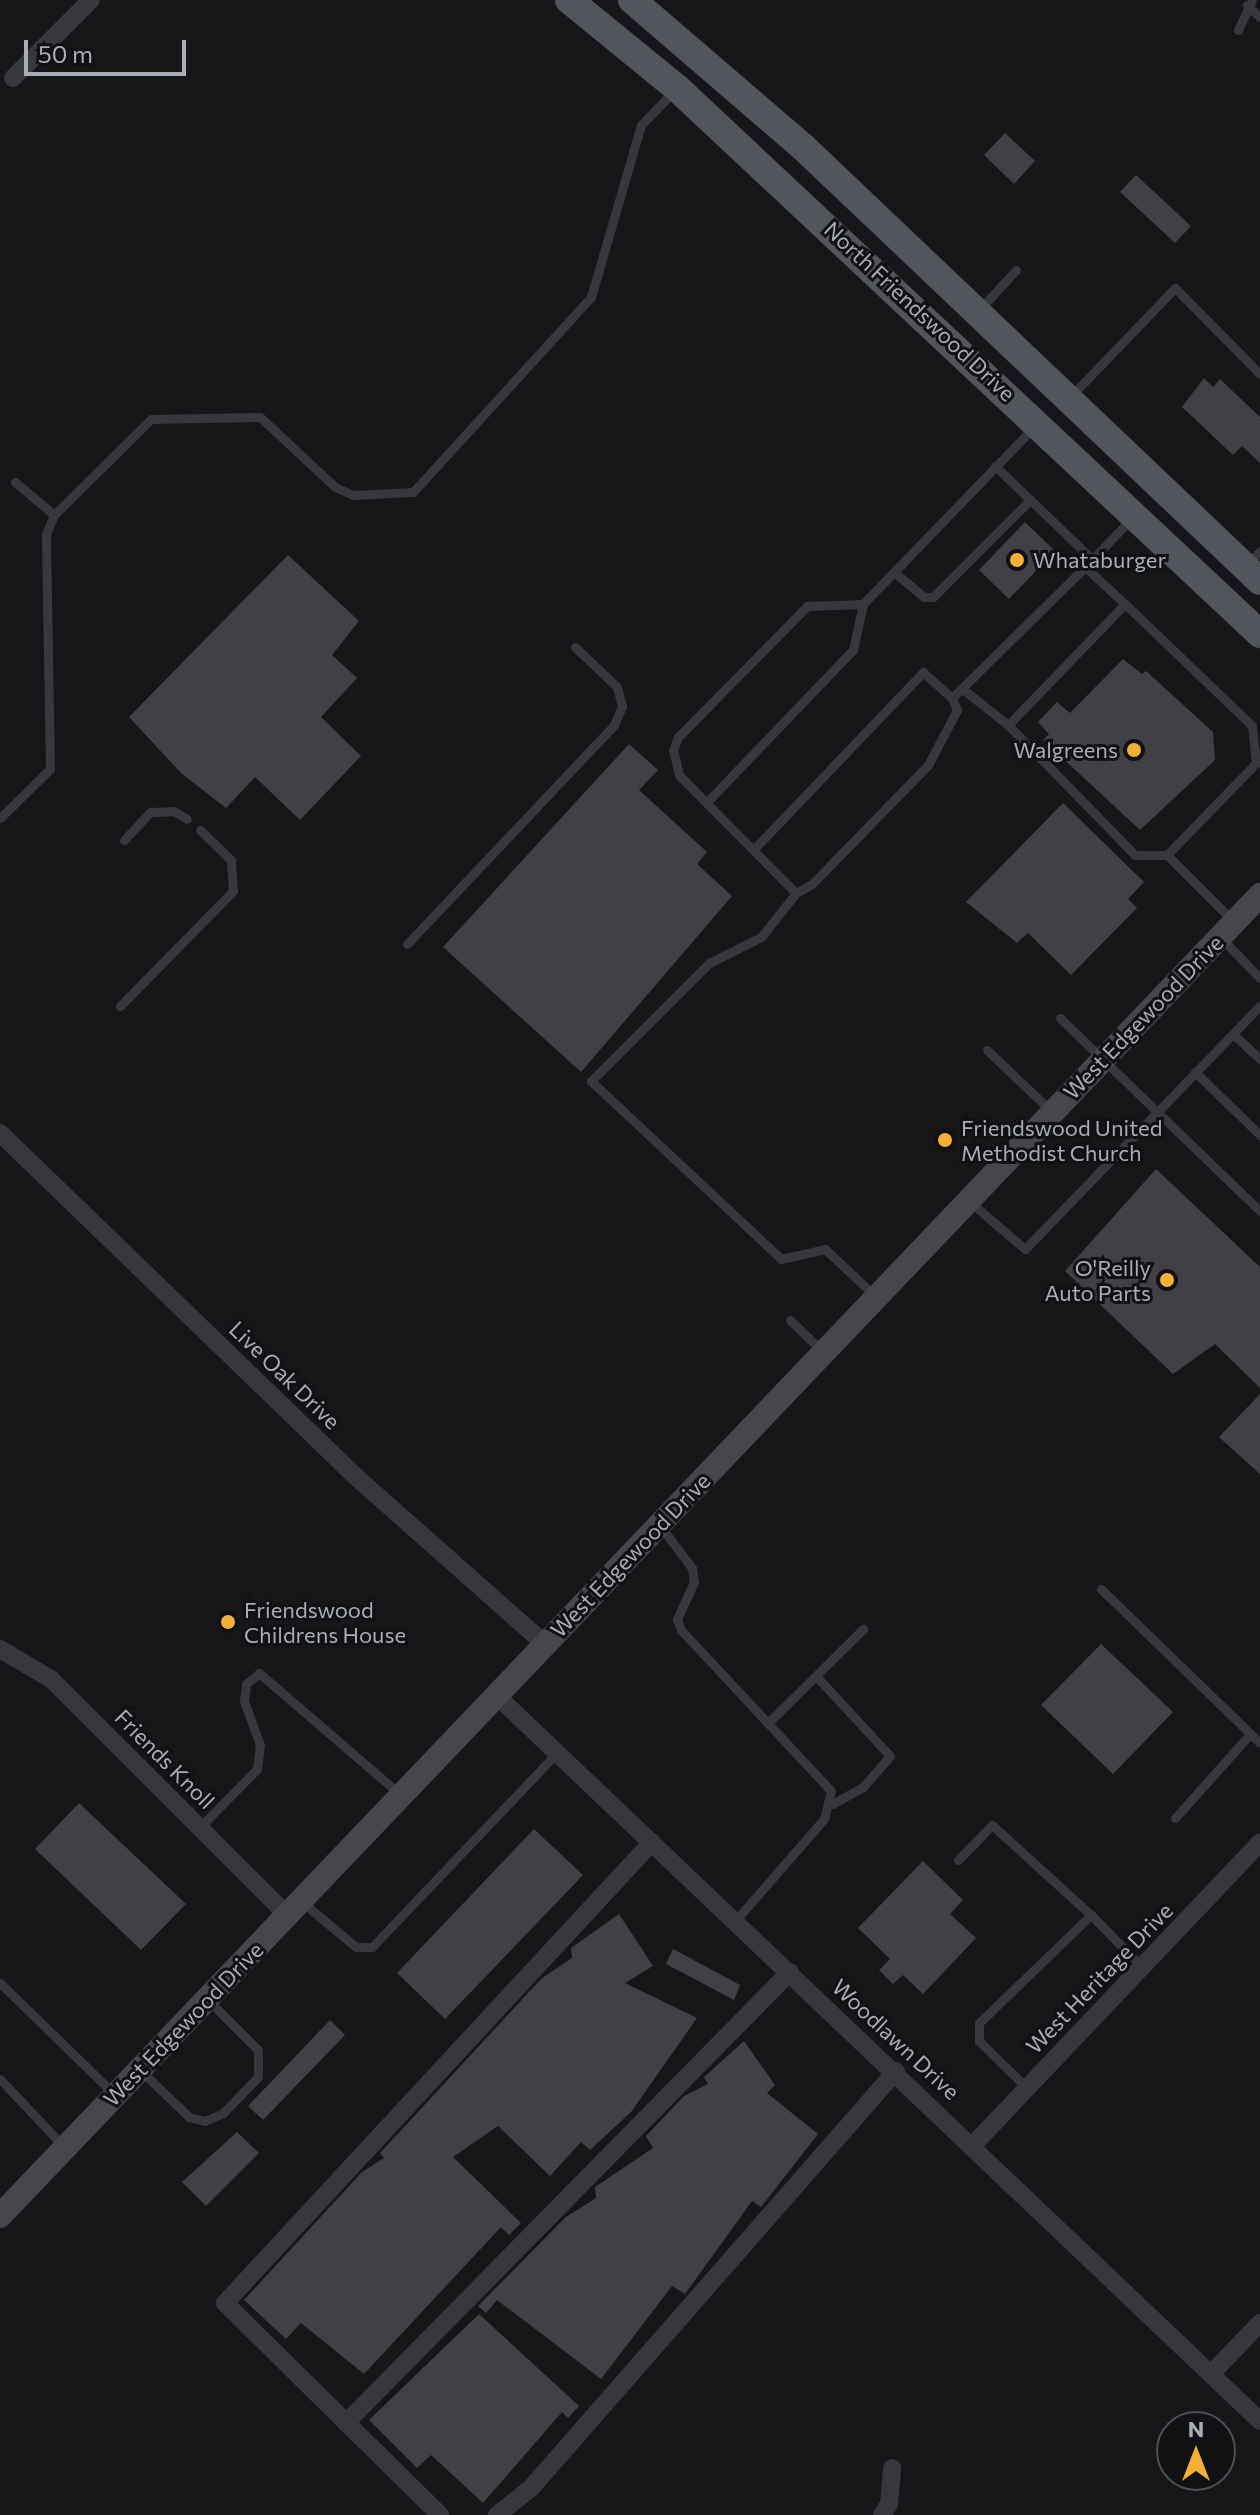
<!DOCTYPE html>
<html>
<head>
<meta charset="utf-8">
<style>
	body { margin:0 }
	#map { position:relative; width:1260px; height:2515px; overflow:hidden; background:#161618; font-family:Commissioner,sans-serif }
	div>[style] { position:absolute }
	.building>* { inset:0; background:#404145 }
	.lane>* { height:9px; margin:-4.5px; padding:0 4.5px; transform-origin:4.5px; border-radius:4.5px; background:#37383d }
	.street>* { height:18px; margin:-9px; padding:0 9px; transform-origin:9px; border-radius:9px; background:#37383d }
	.secondary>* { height:24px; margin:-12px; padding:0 12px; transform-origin:12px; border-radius:12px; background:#45474d }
	.primary>* { height:28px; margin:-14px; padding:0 14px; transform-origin:14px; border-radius:14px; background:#53555c }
	.dots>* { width:22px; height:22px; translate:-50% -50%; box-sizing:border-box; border:4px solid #111113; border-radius:50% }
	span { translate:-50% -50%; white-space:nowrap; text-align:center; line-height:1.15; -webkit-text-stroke:6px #111113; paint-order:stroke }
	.street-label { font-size:22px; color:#a8adb8 }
	.poi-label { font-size:22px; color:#a8adb8 }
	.left { translate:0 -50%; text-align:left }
	.right { translate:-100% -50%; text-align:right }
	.north { position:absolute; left:1156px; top:2411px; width:80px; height:80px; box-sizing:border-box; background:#111113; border:2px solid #4d4f55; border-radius:50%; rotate:0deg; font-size:22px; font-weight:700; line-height:32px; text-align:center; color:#a8adb8 }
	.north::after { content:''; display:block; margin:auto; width:28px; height:36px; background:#f2b134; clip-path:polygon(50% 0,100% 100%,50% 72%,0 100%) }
	.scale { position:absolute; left:24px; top:40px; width:162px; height:36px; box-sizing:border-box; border:4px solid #a8adb8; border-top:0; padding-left:10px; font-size:24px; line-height:28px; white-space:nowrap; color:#a8adb8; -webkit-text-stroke:6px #111113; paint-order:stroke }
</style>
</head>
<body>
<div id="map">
	<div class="building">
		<i style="clip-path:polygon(1005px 133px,1035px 161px,1014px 184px,984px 155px)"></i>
		<i style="clip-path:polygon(1136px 175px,1191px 226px,1175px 243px,1120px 192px)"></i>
		<i style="clip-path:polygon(1204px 378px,1213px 387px,1220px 379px,1260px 417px,1260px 463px,1242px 446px,1233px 455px,1182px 407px)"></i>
		<i style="clip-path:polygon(1025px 522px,1055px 551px,1009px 599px,979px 570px)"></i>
		<i style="clip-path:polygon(288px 555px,359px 621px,332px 655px,357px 678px,321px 717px,361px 756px,300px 820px,255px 777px,226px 808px,181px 773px,129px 717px)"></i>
		<i style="clip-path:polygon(1123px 659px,1142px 674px,1146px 671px,1213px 732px,1215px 760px,1140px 830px,1043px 740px,1049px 734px,1038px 722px,1057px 702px,1070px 713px)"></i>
		<i style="clip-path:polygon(629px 744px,658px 770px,639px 790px,707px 852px,697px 864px,732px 896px,581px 1072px,443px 947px)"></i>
		<i style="clip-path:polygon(1063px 803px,1144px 882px,1128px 899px,1137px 908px,1071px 975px,1028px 933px,1017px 943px,966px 902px)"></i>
		<i style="clip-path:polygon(1156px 1169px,1260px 1267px,1260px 1388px,1215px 1344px,1173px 1374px,1065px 1271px)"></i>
		<i style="clip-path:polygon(1260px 1394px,1260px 1474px,1219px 1437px)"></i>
		<i style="clip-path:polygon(1101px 1644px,1173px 1712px,1113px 1774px,1041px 1705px)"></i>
		<i style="clip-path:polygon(79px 1803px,186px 1904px,141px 1950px,35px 1849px)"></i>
		<i style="clip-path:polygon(534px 1829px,583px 1875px,445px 2019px,397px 1973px)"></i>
		<i style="clip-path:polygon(923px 1861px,963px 1900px,950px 1914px,976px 1938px,923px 1994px,903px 1975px,893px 1984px,879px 1970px,890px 1959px,858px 1928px)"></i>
		<i style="clip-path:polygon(619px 1914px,653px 1966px,625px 1983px,697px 2018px,631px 2112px,590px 2150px,581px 2142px,550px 2176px,498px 2126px,453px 2157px,521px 2223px,509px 2235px,501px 2227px,364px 2374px,301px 2323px,286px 2339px,244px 2300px,362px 2172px,384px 2158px,380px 2153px,541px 1979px,572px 1958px,571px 1948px)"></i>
		<i style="clip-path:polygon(673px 1949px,740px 1985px,734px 2000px,666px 1964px)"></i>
		<i style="clip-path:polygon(330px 2020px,345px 2035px,263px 2120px,248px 2106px)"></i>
		<i style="clip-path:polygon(744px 2041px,775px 2085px,767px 2093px,818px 2134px,761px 2207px,752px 2201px,685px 2294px,672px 2286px,601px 2379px,497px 2300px,486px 2313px,478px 2306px,566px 2217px,596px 2198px,595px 2187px,653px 2148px,646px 2136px,684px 2096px,708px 2084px,704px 2077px)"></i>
		<i style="clip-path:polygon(237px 2132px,259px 2153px,206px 2206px,182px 2182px)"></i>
		<i style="clip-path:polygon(479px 2314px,579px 2406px,568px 2418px,562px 2412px,483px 2503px,431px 2455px,417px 2468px,369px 2420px)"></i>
	</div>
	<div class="lane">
		<i style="left:1247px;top:5px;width:18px;rotate:43deg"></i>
		<i style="left:1238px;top:30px;width:33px;rotate:-65deg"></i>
		<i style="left:980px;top:309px;width:53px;rotate:-47.3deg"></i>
		<i style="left:1071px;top:396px;width:150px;rotate:-46.1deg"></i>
		<i style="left:1175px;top:288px;width:121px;rotate:45.3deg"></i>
		<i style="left:995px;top:466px;width:136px;rotate:43.8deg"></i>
		<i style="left:15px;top:482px;width:51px;rotate:40.2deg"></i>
		<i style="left:1248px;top:564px;width:18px;rotate:-47deg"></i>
		<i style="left:894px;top:572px;width:39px;rotate:40deg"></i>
		<i style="left:924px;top:597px;width:9px"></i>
		<i style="left:933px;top:597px;width:137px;rotate:-45deg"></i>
		<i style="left:1125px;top:604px;width:54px;rotate:-137.2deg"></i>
		<i style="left:1085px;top:567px;width:66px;rotate:-46.2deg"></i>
		<i style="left:964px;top:690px;width:56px;rotate:38.5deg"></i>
		<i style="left:952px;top:698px;width:187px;rotate:-44.6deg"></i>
		<i style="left:707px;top:802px;width:211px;rotate:-46.2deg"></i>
		<i style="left:853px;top:650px;width:47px;rotate:-77.7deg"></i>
		<i style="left:863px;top:604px;width:246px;rotate:-46deg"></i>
		<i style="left:0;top:818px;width:70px;rotate:-44.4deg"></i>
		<i style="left:50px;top:769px;width:235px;rotate:-91deg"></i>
		<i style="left:46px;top:534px;width:21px;rotate:-67deg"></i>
		<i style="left:54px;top:515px;width:136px;rotate:-44.7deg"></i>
		<i style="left:151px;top:419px;width:109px;rotate:-1.1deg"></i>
		<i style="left:260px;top:417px;width:103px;rotate:43deg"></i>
		<i style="left:335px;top:487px;width:20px;rotate:24deg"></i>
		<i style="left:353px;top:495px;width:60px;rotate:-2.9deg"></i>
		<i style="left:413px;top:492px;width:264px;rotate:-47.6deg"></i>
		<i style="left:591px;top:297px;width:179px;rotate:-73.8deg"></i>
		<i style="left:641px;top:125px;width:47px;rotate:-45.9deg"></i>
		<i style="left:124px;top:840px;width:38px;rotate:-47deg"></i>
		<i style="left:150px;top:812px;width:24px;rotate:-2deg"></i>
		<i style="left:174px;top:811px;width:15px;rotate:32deg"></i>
		<i style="left:754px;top:849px;width:245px;rotate:-46.3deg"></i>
		<i style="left:923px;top:672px;width:39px;rotate:42deg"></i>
		<i style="left:952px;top:698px;width:13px;rotate:67deg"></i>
		<i style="left:957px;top:710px;width:62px;rotate:117.8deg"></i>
		<i style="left:928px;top:765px;width:166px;rotate:134.3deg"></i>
		<i style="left:812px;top:884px;width:18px;rotate:151deg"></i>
		<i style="left:796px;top:893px;width:56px;rotate:128.5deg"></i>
		<i style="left:761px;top:937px;width:58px;rotate:153.4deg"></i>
		<i style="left:709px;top:963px;width:167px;rotate:135deg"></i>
		<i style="left:591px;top:1081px;width:260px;rotate:43.1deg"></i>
		<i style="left:781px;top:1259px;width:45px;rotate:-12.8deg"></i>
		<i style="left:825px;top:1249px;width:69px;rotate:43.2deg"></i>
		<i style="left:1167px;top:855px;width:32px;rotate:180deg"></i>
		<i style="left:1135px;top:855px;width:182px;rotate:-134.3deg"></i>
		<i style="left:1008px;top:725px;width:168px;rotate:-46deg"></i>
		<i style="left:1125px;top:604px;width:176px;rotate:43.8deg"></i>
		<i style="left:1252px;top:726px;width:37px;rotate:84deg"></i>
		<i style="left:1256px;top:763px;width:128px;rotate:134.1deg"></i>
		<i style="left:1167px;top:855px;width:92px;rotate:45deg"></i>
		<i style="left:796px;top:893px;width:166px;rotate:-134.8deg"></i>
		<i style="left:679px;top:775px;width:26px;rotate:-103deg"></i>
		<i style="left:673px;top:750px;width:14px;rotate:-69deg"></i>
		<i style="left:678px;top:737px;width:184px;rotate:-45.4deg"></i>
		<i style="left:807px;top:606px;width:56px;rotate:-2deg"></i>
		<i style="left:1220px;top:937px;width:57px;rotate:45.7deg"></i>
		<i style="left:407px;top:944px;width:301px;rotate:-46.6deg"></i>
		<i style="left:614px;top:725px;width:21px;rotate:-67deg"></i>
		<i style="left:622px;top:706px;width:20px;rotate:-105deg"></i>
		<i style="left:617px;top:687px;width:58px;rotate:-136.4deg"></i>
		<i style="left:120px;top:1006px;width:161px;rotate:-45.5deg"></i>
		<i style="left:233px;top:891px;width:31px;rotate:-94deg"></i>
		<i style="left:231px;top:860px;width:43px;rotate:-135.9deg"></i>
		<i style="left:1060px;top:1018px;width:278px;rotate:44deg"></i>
		<i style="left:1233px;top:1034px;width:37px;rotate:43deg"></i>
		<i style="left:987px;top:1050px;width:88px;rotate:43.6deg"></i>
		<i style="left:1195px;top:1072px;width:91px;rotate:44.1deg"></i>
		<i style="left:969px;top:1201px;width:74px;rotate:40.6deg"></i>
		<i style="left:1025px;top:1249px;width:338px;rotate:-46deg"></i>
		<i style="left:790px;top:1320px;width:45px;rotate:44.1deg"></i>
		<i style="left:661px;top:1527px;width:51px;rotate:52.9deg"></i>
		<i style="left:692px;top:1568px;width:14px;rotate:82deg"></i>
		<i style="left:694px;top:1582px;width:41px;rotate:114.7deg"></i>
		<i style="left:677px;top:1619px;width:12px;rotate:70deg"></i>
		<i style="left:681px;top:1630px;width:220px;rotate:47deg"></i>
		<i style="left:831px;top:1791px;width:29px;rotate:104deg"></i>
		<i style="left:824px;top:1819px;width:135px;rotate:131.1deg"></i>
		<i style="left:1101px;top:1589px;width:221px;rotate:44.1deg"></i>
		<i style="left:816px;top:1676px;width:109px;rotate:47.2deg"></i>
		<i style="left:890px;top:1756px;width:41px;rotate:131.1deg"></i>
		<i style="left:863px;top:1787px;width:35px;rotate:151deg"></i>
		<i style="left:768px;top:1723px;width:134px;rotate:-44.7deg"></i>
		<i style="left:1175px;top:1818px;width:113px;rotate:-48.2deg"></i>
		<i style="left:199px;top:1828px;width:83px;rotate:-45.5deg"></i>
		<i style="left:257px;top:1769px;width:24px;rotate:-83deg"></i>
		<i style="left:260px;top:1745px;width:47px;rotate:-110deg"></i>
		<i style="left:244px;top:1701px;width:17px;rotate:-83deg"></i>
		<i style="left:246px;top:1684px;width:17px;rotate:-40deg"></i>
		<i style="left:259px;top:1673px;width:187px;rotate:40.7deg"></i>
		<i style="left:958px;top:1860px;width:49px;rotate:-45.8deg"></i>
		<i style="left:992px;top:1825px;width:134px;rotate:42.3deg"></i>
		<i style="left:301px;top:1901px;width:72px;rotate:39.9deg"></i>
		<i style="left:356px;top:1947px;width:16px"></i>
		<i style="left:372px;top:1947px;width:268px;rotate:-46.4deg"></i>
		<i style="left:0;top:1983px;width:161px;rotate:44.2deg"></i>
		<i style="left:140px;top:2070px;width:68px;rotate:43.8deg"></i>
		<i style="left:189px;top:2117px;width:16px;rotate:14deg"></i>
		<i style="left:205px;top:2121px;width:20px;rotate:-24deg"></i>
		<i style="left:223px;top:2113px;width:50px;rotate:-45.8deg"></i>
		<i style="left:258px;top:2077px;width:27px;rotate:-90deg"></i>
		<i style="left:258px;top:2050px;width:71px;rotate:-135deg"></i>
		<i style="left:0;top:2079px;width:95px;rotate:46.7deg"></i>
		<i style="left:1027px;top:2088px;width:67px;rotate:-135.6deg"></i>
		<i style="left:979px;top:2041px;width:18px;rotate:-90deg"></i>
		<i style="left:979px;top:2023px;width:156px;rotate:-44deg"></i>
		<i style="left:1091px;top:1915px;width:73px;rotate:45.6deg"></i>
	</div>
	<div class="street">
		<i style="left:13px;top:78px;width:110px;rotate:-45deg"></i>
		<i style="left:0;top:1133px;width:494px;rotate:44deg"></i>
		<i style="left:355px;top:1476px;width:254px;rotate:41.5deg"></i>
		<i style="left:0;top:1649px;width:59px;rotate:30.5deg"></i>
		<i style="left:51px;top:1679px;width:334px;rotate:45deg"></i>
		<i style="left:496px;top:1695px;width:1054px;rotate:43.54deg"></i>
		<i style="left:973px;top:2145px;width:417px;rotate:-46.5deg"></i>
		<i style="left:1211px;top:2374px;width:71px;rotate:-46.1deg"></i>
		<i style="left:346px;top:2423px;width:633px;rotate:-45.45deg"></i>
		<i style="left:440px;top:2515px;width:302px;rotate:-135.4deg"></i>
		<i style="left:225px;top:2303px;width:628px;rotate:-47.19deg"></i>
		<i style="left:497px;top:2515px;width:43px;rotate:-38.5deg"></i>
		<i style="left:531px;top:2488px;width:554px;rotate:-48.8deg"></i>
		<i style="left:882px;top:2515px;width:13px;rotate:-58deg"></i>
		<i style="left:889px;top:2504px;width:36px;rotate:-85deg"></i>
	</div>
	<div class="secondary">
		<i style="left:0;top:2216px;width:1826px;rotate:-46.35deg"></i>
	</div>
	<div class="primary">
		<i style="left:569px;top:0;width:139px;rotate:39.2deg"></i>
		<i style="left:677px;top:88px;width:799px;rotate:43.12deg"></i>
		<i style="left:632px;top:0;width:225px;rotate:40.7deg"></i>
		<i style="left:803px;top:147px;width:630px;rotate:43.52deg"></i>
	</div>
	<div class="dots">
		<i style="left:1017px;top:560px;background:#f2b134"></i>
		<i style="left:1134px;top:750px;background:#f2b134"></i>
		<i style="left:945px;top:1140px;background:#f2b134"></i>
		<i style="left:1167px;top:1280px;background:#f2b134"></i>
		<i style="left:228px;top:1622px;background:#f2b134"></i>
	</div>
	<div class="street-label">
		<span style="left:920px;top:311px;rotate:43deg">North Friendswood Drive</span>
		<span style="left:1143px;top:1017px;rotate:-46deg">West Edgewood Drive</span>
		<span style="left:285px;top:1375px;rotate:44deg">Live Oak Drive</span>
		<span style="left:630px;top:1555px;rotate:-46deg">West Edgewood Drive</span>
		<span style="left:165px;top:1759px;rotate:45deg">Friends Knoll</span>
		<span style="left:1099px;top:1978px;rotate:-46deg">West Heritage Drive</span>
		<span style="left:183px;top:2024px;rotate:-46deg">West Edgewood Drive</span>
		<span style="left:896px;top:2039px;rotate:43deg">Woodlawn Drive</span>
	</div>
	<div class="poi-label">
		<span class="left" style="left:1033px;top:560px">Whataburger</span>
		<span class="right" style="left:1118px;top:750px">Walgreens</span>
		<span class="left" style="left:961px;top:1140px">Friendswood United<br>Methodist Church</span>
		<span class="right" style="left:1151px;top:1280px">O'Reilly<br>Auto Parts</span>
		<span class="left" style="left:244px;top:1622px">Friendswood<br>Childrens House</span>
	</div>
	<div class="north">N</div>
	<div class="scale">50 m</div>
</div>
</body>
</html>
